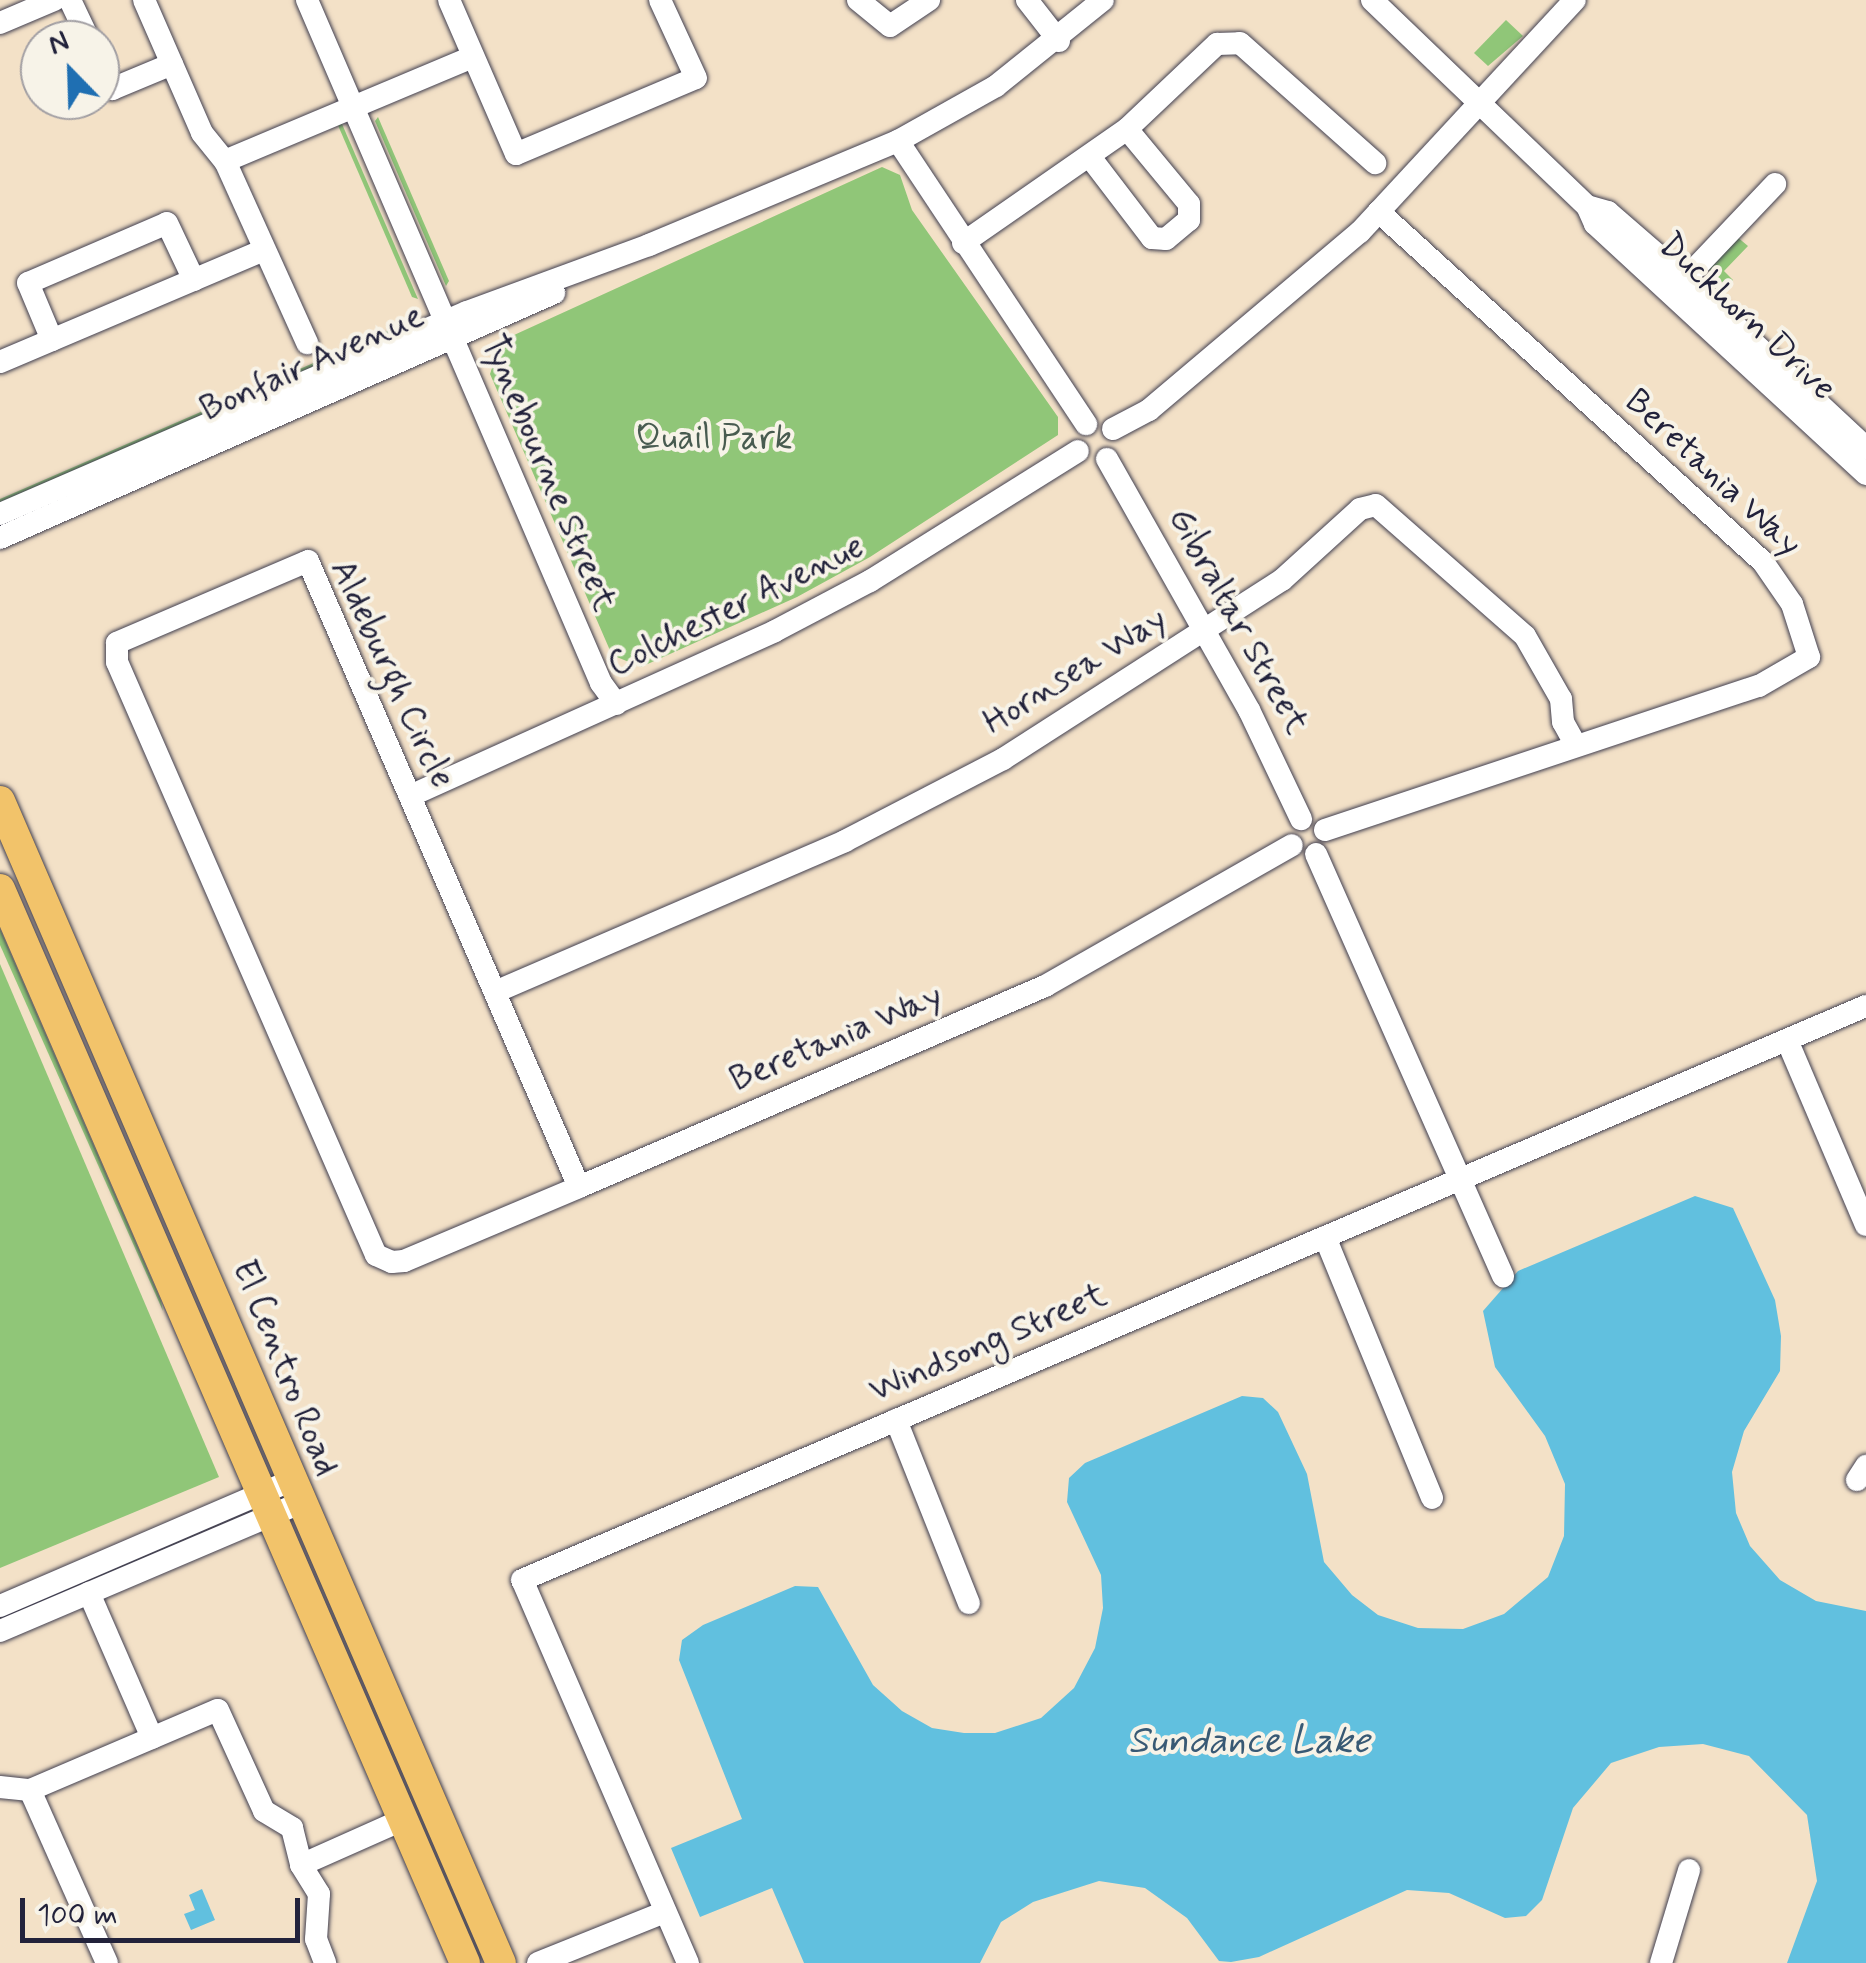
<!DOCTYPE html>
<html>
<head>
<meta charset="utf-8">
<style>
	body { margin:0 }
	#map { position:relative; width:1866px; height:1963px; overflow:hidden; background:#f3e1c7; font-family:Mynerve,sans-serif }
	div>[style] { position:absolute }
	.green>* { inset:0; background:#90c678 }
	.water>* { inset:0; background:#61c0df }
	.roads { filter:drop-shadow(0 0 2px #413f50) drop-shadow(0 0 2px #413f50) }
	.minor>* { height:22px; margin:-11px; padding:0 11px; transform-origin:11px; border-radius:11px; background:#fff }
	.major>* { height:30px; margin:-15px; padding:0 15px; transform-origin:15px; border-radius:15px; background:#f2c36a }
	span { translate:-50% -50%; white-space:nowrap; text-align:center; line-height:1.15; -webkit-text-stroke:8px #f7f3e8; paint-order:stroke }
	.street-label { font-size:35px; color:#22223b }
	.park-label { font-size:35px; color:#485b50 }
	.water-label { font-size:38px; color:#385974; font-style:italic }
	.north { position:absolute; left:20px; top:20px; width:100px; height:100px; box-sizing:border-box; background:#f7f3e8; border:2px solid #a29fa3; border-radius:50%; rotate:337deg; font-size:28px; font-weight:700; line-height:40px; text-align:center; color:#22223b }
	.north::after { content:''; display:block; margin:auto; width:35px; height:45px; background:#1f6fb2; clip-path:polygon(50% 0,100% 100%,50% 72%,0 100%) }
	.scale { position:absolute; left:20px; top:1898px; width:280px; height:45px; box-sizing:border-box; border:5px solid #22223b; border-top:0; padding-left:12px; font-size:30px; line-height:35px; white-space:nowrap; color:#22223b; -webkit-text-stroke:8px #f7f3e8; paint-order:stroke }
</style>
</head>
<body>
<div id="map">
	<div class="green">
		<i style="clip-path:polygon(1506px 20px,1523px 36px,1488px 66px,1474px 53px)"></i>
		<i style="clip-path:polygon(378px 117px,449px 281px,446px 286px,375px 121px)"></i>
		<i style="clip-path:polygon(337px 123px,342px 124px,418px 299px,412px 297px)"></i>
		<i style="clip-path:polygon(882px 167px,900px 175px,912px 210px,1058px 417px,1058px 435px,870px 557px,797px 597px,641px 667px,612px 655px,490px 374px,501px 341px)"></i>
		<i style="clip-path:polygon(1736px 236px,1748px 246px,1724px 271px,1733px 280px,1727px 287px,1709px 270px)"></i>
		<i style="clip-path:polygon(399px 326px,405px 329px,0 504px,0 499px)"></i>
		<i style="clip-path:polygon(0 929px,161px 1301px,163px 1311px,0 945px)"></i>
		<i style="clip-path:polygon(0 964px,219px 1477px,0 1568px)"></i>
	</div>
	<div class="water">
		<i style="clip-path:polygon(1695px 1196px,1733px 1208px,1775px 1300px,1781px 1336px,1780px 1371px,1744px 1431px,1732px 1472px,1736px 1513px,1750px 1546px,1780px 1580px,1816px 1601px,1866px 1611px,1866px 1963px,1787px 1963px,1817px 1881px,1807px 1815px,1749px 1756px,1703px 1744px,1659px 1747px,1611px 1763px,1573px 1808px,1542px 1900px,1526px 1916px,1505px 1918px,1449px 1893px,1407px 1890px,1259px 1957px,1231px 1962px,1219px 1961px,1187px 1918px,1145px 1888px,1099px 1881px,1033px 1902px,1001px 1922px,980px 1963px,804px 1963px,772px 1888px,700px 1917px,671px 1848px,742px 1819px,679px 1660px,682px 1640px,703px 1625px,795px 1586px,818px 1587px,873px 1685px,902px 1711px,932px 1728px,964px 1733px,995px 1733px,1041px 1718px,1074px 1688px,1095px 1648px,1103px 1608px,1101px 1575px,1067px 1502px,1069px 1478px,1085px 1463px,1242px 1396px,1263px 1398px,1278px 1412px,1307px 1474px,1324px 1562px,1352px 1595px,1378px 1615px,1418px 1628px,1463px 1629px,1504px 1614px,1548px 1577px,1564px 1536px,1565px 1484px,1545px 1436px,1495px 1367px,1483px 1311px,1518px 1271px)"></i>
		<i style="clip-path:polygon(202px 1889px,215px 1920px,191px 1930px,184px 1914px,195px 1910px,189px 1895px)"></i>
	</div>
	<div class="roads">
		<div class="minor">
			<i style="left:70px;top:0;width:44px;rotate:64.6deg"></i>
			<i style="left:144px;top:0;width:145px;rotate:66.4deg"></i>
			<i style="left:202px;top:133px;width:36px;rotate:51deg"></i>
			<i style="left:225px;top:161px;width:200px;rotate:65.7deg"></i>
			<i style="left:307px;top:0;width:744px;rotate:66.71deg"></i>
			<i style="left:601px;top:683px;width:26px;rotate:54deg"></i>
			<i style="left:449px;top:0;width:168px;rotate:66.5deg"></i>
			<i style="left:516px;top:154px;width:195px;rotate:-22.9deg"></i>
			<i style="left:696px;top:78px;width:86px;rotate:-114.8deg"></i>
			<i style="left:858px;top:0;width:41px;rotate:39.1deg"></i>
			<i style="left:890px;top:26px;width:47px;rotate:-33.7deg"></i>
			<i style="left:1027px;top:0;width:52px;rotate:52deg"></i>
			<i style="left:1372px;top:0;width:298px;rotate:43.8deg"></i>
			<i style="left:1587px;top:206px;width:20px;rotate:66deg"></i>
			<i style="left:1595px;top:224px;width:369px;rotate:42.7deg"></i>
			<i style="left:0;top:23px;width:59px;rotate:-23.1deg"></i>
			<i style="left:100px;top:64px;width:28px;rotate:64deg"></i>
			<i style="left:112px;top:89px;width:65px;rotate:-22.6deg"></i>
			<i style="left:898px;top:141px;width:340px;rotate:56.4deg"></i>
			<i style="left:1090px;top:157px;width:102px;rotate:52.6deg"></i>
			<i style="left:1152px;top:238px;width:14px;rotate:4deg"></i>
			<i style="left:1166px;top:239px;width:30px;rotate:-40deg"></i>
			<i style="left:1189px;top:220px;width:16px;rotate:-90deg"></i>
			<i style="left:1189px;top:204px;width:97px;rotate:-129.6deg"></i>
			<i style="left:225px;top:161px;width:269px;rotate:-22.8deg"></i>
			<i style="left:1587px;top:206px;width:22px;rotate:16deg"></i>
			<i style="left:1608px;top:212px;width:102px;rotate:41deg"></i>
			<i style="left:1685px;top:279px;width:248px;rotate:43deg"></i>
			<i style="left:963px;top:243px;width:200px;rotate:-34.8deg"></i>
			<i style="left:1127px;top:129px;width:124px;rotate:-43.4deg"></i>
			<i style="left:1217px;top:44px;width:23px;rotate:-2deg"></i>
			<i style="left:1240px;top:43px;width:181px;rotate:41.6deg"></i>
			<i style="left:1685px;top:279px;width:131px;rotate:-46.5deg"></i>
			<i style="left:52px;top:340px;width:62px;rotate:-112.8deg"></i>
			<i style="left:28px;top:283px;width:151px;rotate:-23.3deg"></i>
			<i style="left:167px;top:223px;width:63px;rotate:64.7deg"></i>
			<i style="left:0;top:362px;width:287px;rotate:-23deg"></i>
			<i style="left:1113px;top:429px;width:41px;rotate:-27.8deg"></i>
			<i style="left:1149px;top:410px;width:276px;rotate:-40.2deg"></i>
			<i style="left:1360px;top:232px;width:316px;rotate:-47.2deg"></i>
			<i style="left:1107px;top:459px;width:288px;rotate:60.5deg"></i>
			<i style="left:1249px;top:710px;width:121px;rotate:64.5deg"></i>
			<i style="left:0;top:514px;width:509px;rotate:-23.39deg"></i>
			<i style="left:467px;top:312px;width:194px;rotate:-20.2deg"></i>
			<i style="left:649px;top:245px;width:270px;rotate:-22.7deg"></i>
			<i style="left:898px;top:141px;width:112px;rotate:-29.3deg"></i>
			<i style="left:996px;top:86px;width:137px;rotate:-38.8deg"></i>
			<i style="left:0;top:538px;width:606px;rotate:-23.86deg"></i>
			<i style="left:410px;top:796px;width:401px;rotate:-24.3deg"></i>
			<i style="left:775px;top:631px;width:107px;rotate:-27.8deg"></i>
			<i style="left:870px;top:581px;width:245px;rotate:-32deg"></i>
			<i style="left:1325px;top:830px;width:457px;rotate:-18.4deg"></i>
			<i style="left:1759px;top:686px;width:58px;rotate:-30.1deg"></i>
			<i style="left:1809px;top:657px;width:56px;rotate:-107.8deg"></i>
			<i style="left:1792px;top:604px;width:51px;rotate:-124.6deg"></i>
			<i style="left:1763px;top:562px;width:520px;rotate:-137.65deg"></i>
			<i style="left:1316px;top:854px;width:462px;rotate:66.1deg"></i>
			<i style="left:495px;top:992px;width:381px;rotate:-23.3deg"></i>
			<i style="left:845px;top:841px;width:178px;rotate:-27.4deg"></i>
			<i style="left:1003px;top:759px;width:331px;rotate:-32.7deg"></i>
			<i style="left:1282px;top:580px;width:105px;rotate:-42.3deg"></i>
			<i style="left:1360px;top:509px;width:16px;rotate:-14deg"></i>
			<i style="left:1376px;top:505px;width:198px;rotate:41.3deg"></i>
			<i style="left:1525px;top:636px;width:73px;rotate:60.3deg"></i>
			<i style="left:1561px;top:699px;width:23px;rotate:85deg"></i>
			<i style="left:1563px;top:722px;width:26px;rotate:61deg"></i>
			<i style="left:1787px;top:1040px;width:201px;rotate:66.9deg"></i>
			<i style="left:579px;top:1187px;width:682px;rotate:-113.41deg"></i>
			<i style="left:308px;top:561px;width:208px;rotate:156.8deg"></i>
			<i style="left:117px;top:643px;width:19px;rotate:90deg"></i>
			<i style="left:117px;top:662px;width:647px;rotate:66.41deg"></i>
			<i style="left:376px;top:1255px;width:17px;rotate:24deg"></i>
			<i style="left:392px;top:1262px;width:12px;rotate:-5deg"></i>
			<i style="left:404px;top:1261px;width:190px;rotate:-22.9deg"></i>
			<i style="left:579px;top:1187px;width:508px;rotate:-23.33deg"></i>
			<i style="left:1045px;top:986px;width:284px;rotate:-29.7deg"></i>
			<i style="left:1325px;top:1237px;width:282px;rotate:67.7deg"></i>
			<i style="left:896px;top:1420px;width:197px;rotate:68.3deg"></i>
			<i style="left:1857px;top:1480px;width:17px;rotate:-57deg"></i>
			<i style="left:89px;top:1593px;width:158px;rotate:66.5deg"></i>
			<i style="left:0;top:1606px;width:316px;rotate:-23.3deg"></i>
			<i style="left:0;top:1631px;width:326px;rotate:-23.1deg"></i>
			<i style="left:0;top:1787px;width:30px;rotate:6deg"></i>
			<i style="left:30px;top:1790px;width:204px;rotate:-23.1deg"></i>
			<i style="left:218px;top:1710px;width:111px;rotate:65.5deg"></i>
			<i style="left:264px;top:1811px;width:33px;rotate:31deg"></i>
			<i style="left:292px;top:1828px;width:38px;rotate:76deg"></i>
			<i style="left:301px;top:1865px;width:34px;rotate:58deg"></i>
			<i style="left:319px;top:1894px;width:45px;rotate:93.8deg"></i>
			<i style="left:316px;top:1939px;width:26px;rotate:69deg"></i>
			<i style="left:30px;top:1790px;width:189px;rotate:66deg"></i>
			<i style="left:301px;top:1865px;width:111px;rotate:-24deg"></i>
			<i style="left:538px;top:1963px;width:137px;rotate:-21.9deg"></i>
			<i style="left:688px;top:1963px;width:417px;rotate:-113.4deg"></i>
			<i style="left:522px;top:1580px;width:1461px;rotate:-23.13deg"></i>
			<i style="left:1661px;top:1963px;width:97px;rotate:-73.2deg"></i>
		</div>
		<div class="major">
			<i style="left:0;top:801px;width:1265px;rotate:66.68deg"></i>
			<i style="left:0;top:889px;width:1170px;rotate:66.59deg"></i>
		</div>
	</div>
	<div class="street-label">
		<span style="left:1747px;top:317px;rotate:43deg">Duckhorn Drive</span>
		<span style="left:312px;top:363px;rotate:-24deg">Bonfair Avenue</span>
		<span style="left:548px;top:473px;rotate:67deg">Tynebourne Street</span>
		<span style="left:1713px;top:473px;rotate:43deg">Beretania Way</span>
		<span style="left:736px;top:606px;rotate:-26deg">Colchester Avenue</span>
		<span style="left:1238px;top:621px;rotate:61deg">Gibraltar Street</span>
		<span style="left:1075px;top:671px;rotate:-32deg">Hornsea Way</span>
		<span style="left:392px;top:674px;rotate:65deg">Aldeburgh Circle</span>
		<span style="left:836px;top:1038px;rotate:-23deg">Beretania Way</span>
		<span style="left:988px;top:1343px;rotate:-23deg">Windsong Street</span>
		<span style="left:285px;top:1368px;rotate:68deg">El Centro Road</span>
	</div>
	<div class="park-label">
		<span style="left:714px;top:438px">Quail Park</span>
	</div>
	<div class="water-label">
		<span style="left:1249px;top:1742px">Sundance Lake</span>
	</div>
	<div class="north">N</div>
	<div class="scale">100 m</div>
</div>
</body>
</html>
